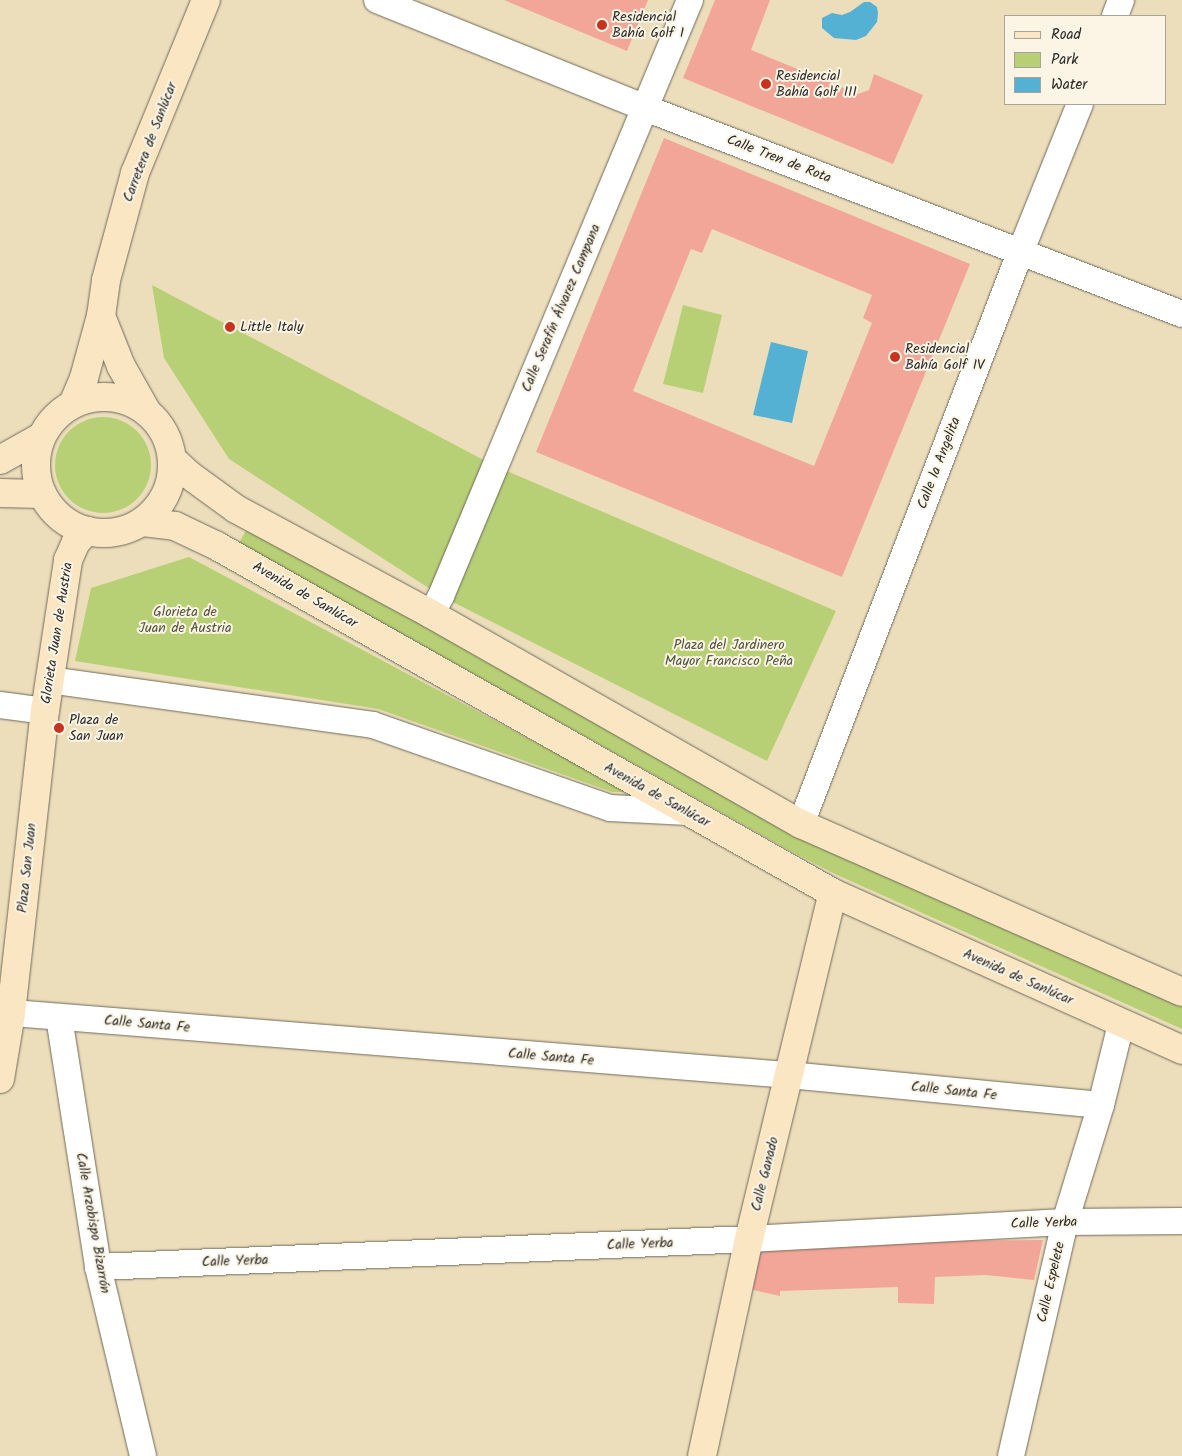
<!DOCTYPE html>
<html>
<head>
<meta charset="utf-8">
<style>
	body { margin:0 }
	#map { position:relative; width:1182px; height:1456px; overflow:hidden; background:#eddebb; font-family:Kalam,sans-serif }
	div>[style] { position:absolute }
	.green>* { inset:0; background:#b8d075 }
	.round { border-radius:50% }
	.water>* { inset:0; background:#55b1d3 }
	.building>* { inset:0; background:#f2a697 }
	.roads { filter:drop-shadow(0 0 1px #6f6a5d) drop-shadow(0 0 1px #6f6a5d) }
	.street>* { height:26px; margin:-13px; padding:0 13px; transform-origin:13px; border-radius:13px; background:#fff }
	.secondary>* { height:28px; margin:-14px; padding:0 14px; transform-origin:14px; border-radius:14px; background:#fbe6c4 }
	.secondary>.ring { margin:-14px; padding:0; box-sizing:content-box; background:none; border:28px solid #fbe6c4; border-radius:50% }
	.dots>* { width:14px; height:14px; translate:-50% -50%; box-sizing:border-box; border:2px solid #fcf5e5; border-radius:50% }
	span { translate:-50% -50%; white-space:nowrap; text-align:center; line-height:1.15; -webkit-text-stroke:4px #fcf5e5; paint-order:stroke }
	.poi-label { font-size:14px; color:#2b2b2b }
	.left { translate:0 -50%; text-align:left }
	.street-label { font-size:14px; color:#2b2b2b }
	.park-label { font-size:14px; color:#4e543e }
	.legend { position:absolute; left:1004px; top:15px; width:162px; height:90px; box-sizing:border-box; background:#fcf5e5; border:1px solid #a8a49b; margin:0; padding:6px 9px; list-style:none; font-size:15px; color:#2b2b2b }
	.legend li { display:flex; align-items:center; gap:10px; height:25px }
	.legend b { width:25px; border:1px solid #a8a49b }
</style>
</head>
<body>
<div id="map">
	<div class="green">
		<i style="clip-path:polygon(152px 285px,495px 466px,836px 611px,767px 761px,441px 596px,229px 459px,164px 358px)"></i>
		<i style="clip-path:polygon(683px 305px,722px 315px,703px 393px,663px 384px)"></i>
		<i class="round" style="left:55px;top:417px;width:96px;height:96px"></i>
		<i style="clip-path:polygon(249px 525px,1182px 1005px,1182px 1029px,837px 875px,796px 854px,239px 543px)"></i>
		<i style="clip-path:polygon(189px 557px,628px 792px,612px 792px,378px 709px,75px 661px,91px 588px)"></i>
	</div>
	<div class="water">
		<i style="clip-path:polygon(864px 2px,870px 2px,877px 7px,878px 13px,877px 22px,866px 36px,856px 40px,834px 38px,822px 28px,822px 18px,832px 13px,842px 15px,850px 12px)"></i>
		<i style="clip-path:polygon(771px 342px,808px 351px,792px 423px,753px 415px)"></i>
	</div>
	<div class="building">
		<i style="clip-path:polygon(504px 0,648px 0,627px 51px)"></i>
		<i style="clip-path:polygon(715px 0,770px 0,751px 50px,858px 94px,869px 90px,874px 74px,923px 95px,893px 164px,683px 78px)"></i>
		<i style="clip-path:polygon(evenodd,664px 138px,970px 264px,842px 577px,536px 452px,664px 138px,712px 229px,872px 295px,863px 318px,872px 323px,814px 466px,633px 391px,691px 249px,702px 253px,712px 229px)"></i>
		<i style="clip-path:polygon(1043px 1240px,1034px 1280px,985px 1275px,935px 1277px,934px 1304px,898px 1303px,898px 1287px,780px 1291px,780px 1296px,749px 1289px,760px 1247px,935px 1241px)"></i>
	</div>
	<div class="roads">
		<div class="street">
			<i style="left:377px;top:0;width:289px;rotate:21.9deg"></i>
			<i style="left:645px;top:108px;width:575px;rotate:20.99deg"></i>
			<i style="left:1115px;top:16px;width:17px;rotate:-69deg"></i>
			<i style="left:431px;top:614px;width:21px;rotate:-61deg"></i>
			<i style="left:441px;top:596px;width:646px;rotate:-67.33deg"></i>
			<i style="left:49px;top:680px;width:327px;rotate:7.9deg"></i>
			<i style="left:373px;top:725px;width:251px;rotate:19.3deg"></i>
			<i style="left:610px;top:808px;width:78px;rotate:2.9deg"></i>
			<i style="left:0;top:705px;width:45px;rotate:7.6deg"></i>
			<i style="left:801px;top:824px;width:606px;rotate:-69.02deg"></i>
			<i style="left:1018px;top:258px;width:166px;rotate:-68.1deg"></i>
			<i style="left:0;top:1012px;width:792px;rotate:4.57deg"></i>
			<i style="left:789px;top:1075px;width:313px;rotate:5.5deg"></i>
			<i style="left:59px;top:1017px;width:253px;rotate:81.1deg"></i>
			<i style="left:98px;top:1267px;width:194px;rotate:76.6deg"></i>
			<i style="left:98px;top:1267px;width:652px;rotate:-2.46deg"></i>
			<i style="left:749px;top:1239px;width:316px;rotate:-3.1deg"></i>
			<i style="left:1065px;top:1222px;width:117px;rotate:-0.5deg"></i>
			<i style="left:1011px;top:1456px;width:240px;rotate:-77deg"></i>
			<i style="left:1065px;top:1222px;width:122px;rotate:-72.9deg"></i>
			<i style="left:1101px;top:1105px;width:83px;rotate:-76.1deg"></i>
		</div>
		<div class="secondary">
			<i style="left:101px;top:316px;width:54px;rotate:68.2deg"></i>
			<i style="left:121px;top:366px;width:53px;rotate:60.5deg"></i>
			<i class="ring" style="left:36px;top:397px;width:108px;height:108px"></i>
			<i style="left:73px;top:404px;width:28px;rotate:-67deg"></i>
			<i style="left:84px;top:378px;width:64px;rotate:-74.7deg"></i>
			<i style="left:101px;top:316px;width:36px;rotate:-82deg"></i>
			<i style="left:106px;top:280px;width:111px;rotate:-74.8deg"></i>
			<i style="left:135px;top:173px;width:187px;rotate:-67.7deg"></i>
			<i style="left:172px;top:459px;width:22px;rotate:43deg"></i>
			<i style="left:188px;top:474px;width:59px;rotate:36.1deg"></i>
			<i style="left:236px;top:509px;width:221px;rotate:28.3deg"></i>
			<i style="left:431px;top:614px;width:425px;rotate:29.6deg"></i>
			<i style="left:801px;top:824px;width:416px;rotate:23.8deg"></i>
			<i style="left:0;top:460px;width:47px;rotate:-29.3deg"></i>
			<i style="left:0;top:493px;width:42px;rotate:1.4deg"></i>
			<i style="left:143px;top:522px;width:32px;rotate:7deg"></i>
			<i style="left:175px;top:526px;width:47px;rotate:25.5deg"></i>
			<i style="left:217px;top:546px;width:707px;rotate:29.39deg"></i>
			<i style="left:833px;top:893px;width:383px;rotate:24.2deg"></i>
			<i style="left:0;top:1079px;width:67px;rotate:-80.5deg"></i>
			<i style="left:11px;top:1013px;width:304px;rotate:-83.6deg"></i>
			<i style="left:45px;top:711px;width:153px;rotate:-81.3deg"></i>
			<i style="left:68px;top:560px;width:20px;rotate:-66deg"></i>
			<i style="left:76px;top:542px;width:16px;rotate:-45deg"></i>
			<i style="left:702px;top:1456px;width:222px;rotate:-77.8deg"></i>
			<i style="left:749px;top:1239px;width:356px;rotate:-76.4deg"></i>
		</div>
	</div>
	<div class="dots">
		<i style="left:602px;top:25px;background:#c8321e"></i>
		<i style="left:766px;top:84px;background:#c8321e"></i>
		<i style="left:230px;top:327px;background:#c8321e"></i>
		<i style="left:895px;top:357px;background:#c8321e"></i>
		<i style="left:59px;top:728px;background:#c8321e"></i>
	</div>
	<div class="poi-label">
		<span class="left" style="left:612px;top:25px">Residencial<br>Bahía Golf I</span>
		<span class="left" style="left:776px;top:84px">Residencial<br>Bahía Golf III</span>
		<span class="left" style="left:240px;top:327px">Little Italy</span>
		<span class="left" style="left:905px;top:357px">Residencial<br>Bahía Golf IV</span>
		<span class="left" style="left:69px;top:728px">Plaza de<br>San Juan</span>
	</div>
	<div class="street-label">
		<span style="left:150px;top:142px;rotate:-69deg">Carretera de Sanlúcar</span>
		<span style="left:779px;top:159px;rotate:21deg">Calle Tren de Rota</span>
		<span style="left:561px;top:308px;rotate:-67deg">Calle Serafín Álvarez Campana</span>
		<span style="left:939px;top:463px;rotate:-69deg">Calle la Angelita</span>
		<span style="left:305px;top:595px;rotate:30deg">Avenida de Sanlúcar</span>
		<span style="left:57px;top:633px;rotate:-81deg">Glorieta Juan de Austria</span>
		<span style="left:657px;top:795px;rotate:29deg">Avenida de Sanlúcar</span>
		<span style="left:27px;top:868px;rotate:-84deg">Plaza San Juan</span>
		<span style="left:1018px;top:977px;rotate:24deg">Avenida de Sanlúcar</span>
		<span style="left:147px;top:1024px;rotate:5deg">Calle Santa Fe</span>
		<span style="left:551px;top:1057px;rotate:5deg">Calle Santa Fe</span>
		<span style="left:954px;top:1091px;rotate:6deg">Calle Santa Fe</span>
		<span style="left:765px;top:1174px;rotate:-76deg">Calle Ganado</span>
		<span style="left:93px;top:1223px;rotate:80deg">Calle Arzobispo Bizarrón</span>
		<span style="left:1044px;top:1223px;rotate:-2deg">Calle Yerba</span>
		<span style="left:640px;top:1244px;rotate:-2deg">Calle Yerba</span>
		<span style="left:235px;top:1261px;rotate:-2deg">Calle Yerba</span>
		<span style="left:1051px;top:1282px;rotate:-77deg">Calle Espelete</span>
	</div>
	<div class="park-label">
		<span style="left:185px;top:620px">Glorieta de<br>Juan de Austria</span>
		<span style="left:729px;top:653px">Plaza del Jardinero<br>Mayor Francisco Peña</span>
	</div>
	<ul class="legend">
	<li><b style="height:6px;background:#fbe6c4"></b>Road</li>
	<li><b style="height:14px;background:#b8d075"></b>Park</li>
	<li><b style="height:14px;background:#55b1d3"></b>Water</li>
	</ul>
</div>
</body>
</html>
